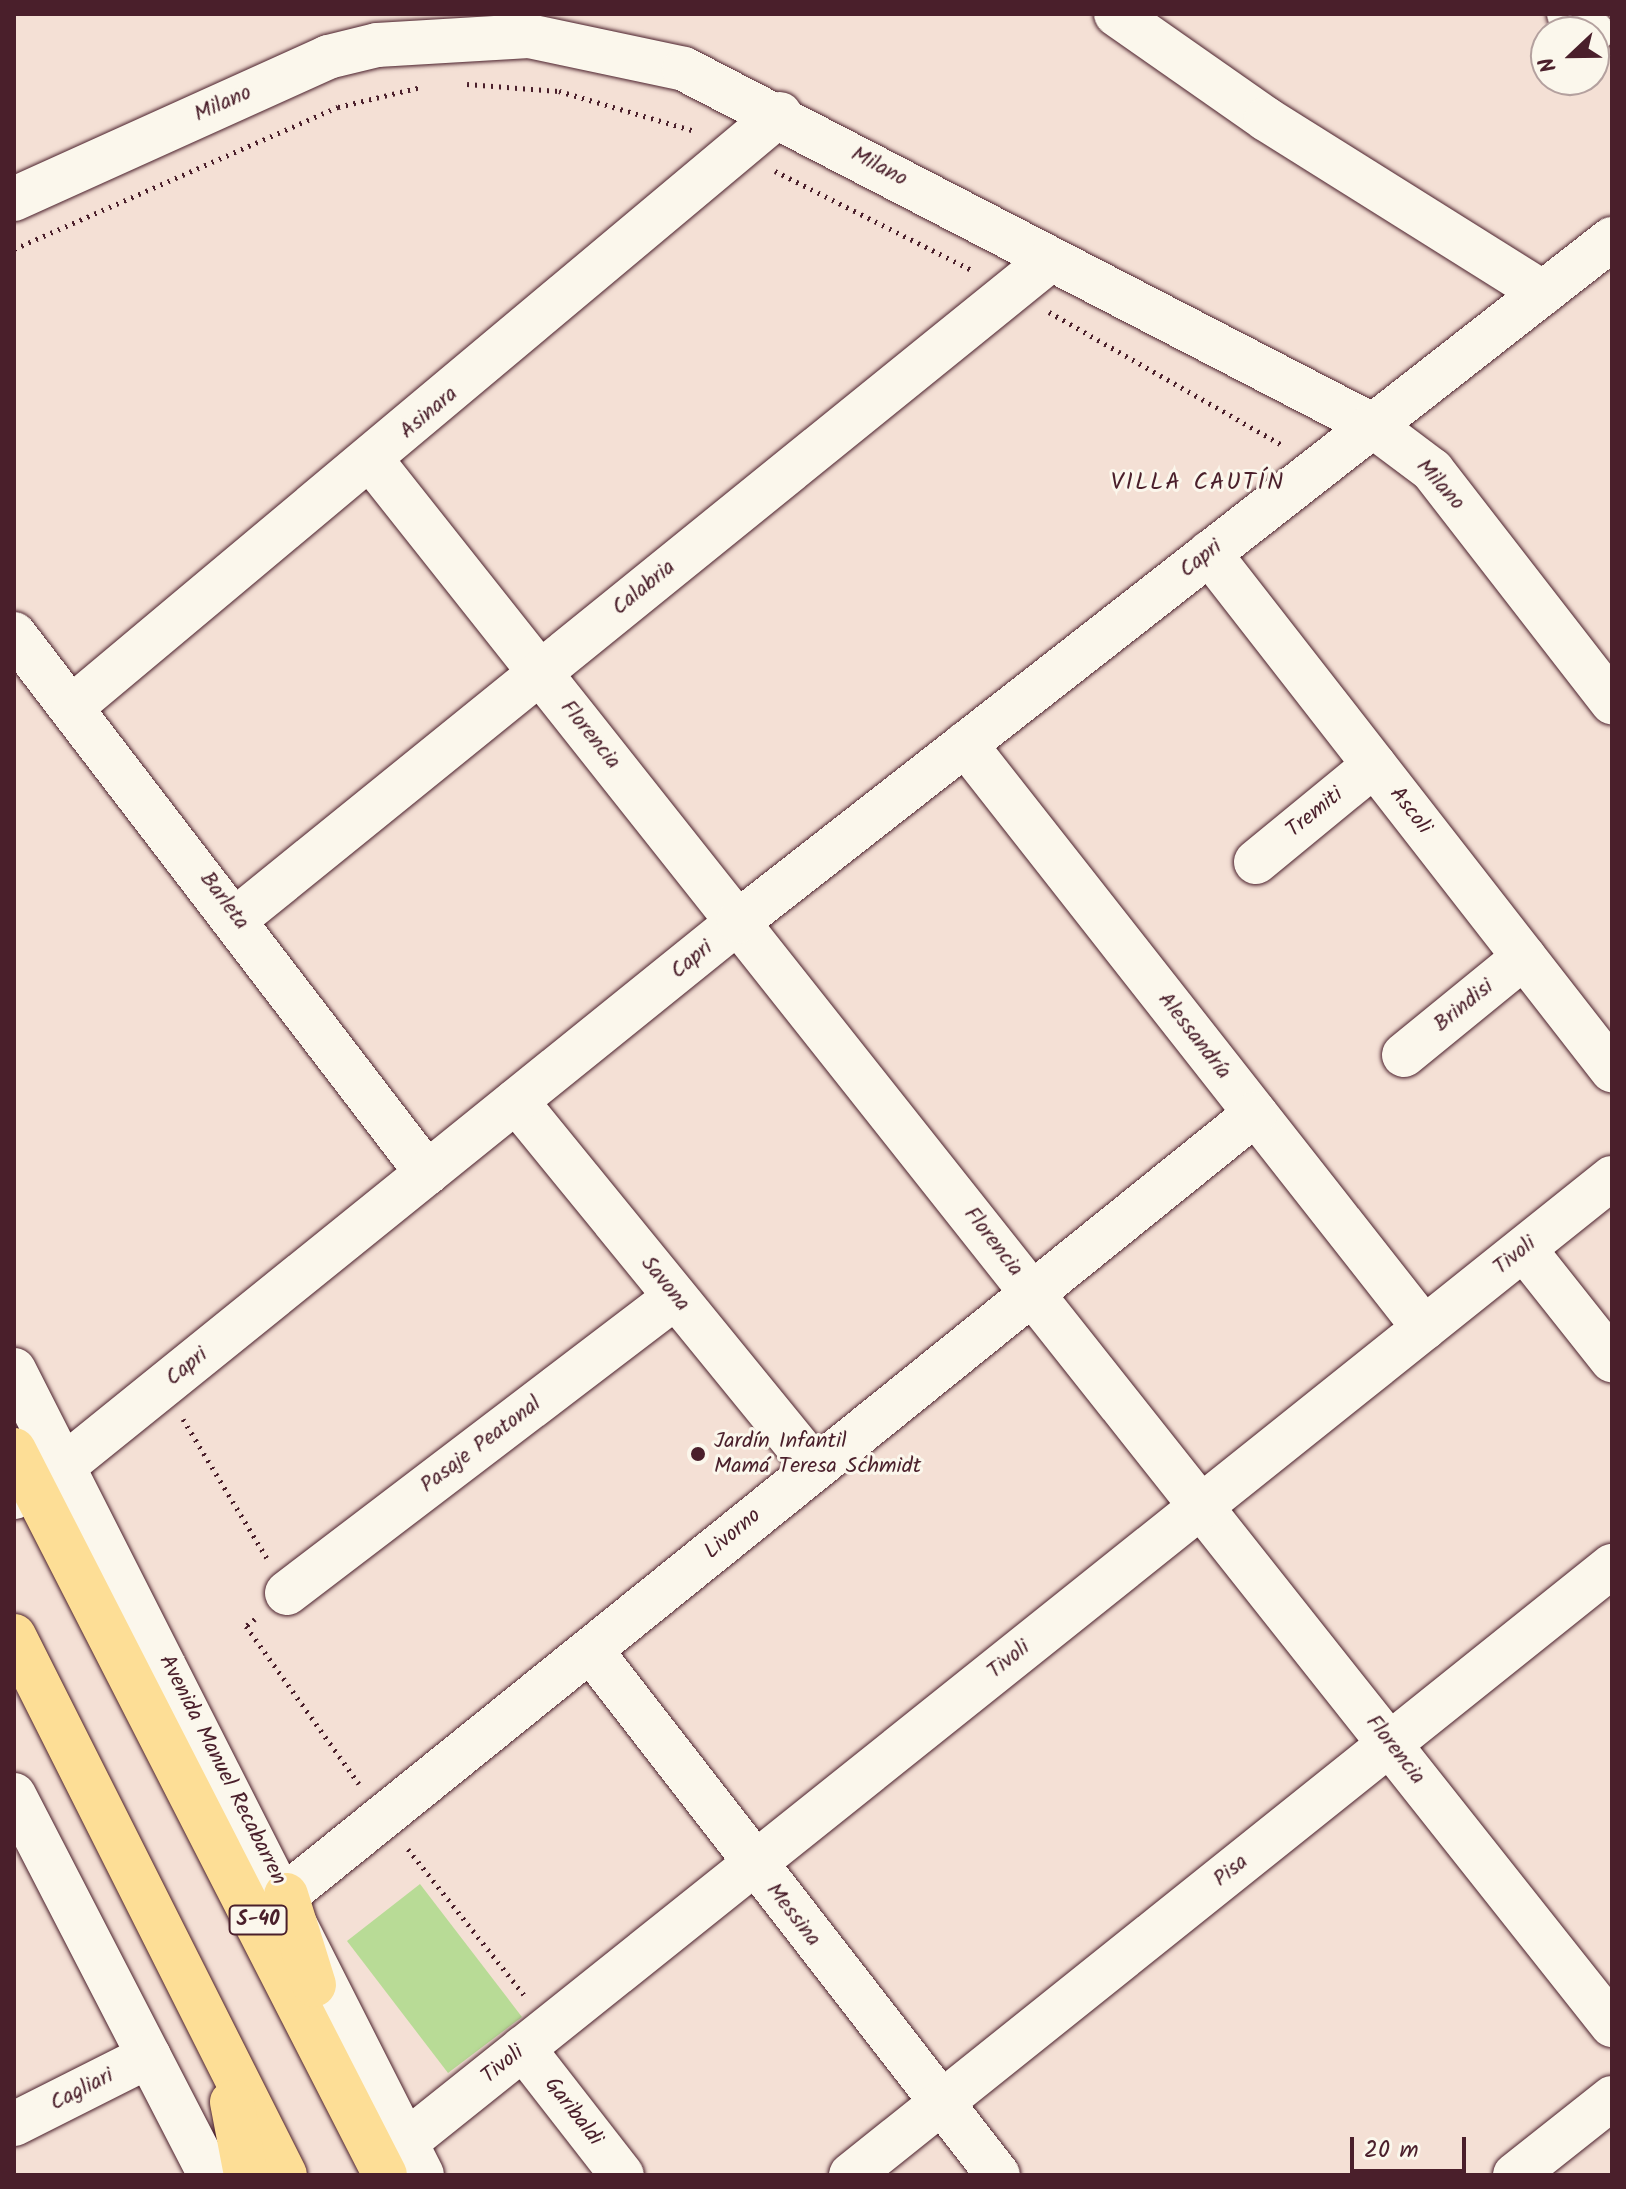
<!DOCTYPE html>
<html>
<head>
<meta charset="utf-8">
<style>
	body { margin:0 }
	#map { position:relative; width:1626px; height:2189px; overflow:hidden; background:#f4e0d5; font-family:Kalam,sans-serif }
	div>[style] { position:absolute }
	.green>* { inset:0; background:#b8db96 }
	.path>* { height:5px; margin-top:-2.5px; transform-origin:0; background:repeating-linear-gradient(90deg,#4a1f2b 0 2px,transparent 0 8px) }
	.roads { filter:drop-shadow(0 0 2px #4a1f2b) drop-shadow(0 0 2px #4a1f2b) }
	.minor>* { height:44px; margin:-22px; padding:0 22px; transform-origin:22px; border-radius:22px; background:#fbf7ec }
	.major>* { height:44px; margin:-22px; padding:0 22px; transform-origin:22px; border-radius:22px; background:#fdde96 }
	.dots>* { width:22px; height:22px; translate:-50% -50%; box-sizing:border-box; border:4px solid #fbf7ec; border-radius:50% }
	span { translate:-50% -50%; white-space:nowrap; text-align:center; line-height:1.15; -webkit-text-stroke:6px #fbf7ec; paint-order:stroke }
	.shield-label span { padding:2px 6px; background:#fbf7ec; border:2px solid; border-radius:6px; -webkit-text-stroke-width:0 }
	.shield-label { font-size:20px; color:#4a1f2b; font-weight:700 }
	.street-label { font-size:22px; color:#4a1f2b }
	.poi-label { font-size:22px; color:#4a1f2b }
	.left { translate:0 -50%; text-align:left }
	.neighbourhood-label { font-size:24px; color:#4a1f2b; letter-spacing:2px }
	.frame { position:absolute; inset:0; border:16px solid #4a1f2b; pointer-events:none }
	.north { position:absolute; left:1530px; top:16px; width:80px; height:80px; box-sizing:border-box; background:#fbf7ec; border:2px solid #b4a19f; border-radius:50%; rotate:248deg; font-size:22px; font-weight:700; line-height:32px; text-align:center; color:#4a1f2b }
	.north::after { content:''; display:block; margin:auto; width:28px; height:36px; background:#4a1f2b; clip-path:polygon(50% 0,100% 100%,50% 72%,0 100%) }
	.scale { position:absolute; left:1350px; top:2137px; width:116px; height:36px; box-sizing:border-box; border:4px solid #4a1f2b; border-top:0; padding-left:10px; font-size:24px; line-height:28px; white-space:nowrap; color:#4a1f2b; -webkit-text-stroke:6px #fbf7ec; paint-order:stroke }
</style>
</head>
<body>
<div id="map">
	<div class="green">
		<i style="clip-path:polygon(420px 1884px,522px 2017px,448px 2073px,347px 1941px)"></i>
	</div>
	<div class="path">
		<i style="left:467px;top:84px;width:92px;rotate:4.4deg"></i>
		<i style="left:559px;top:91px;width:142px;rotate:16.4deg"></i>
		<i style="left:775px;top:171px;width:223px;rotate:26.7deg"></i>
		<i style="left:14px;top:249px;width:354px;rotate:-23.7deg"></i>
		<i style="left:338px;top:107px;width:85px;rotate:-13.5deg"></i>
		<i style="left:1049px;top:312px;width:271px;rotate:29.7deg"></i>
		<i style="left:183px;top:1419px;width:162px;rotate:58.9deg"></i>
		<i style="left:255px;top:1619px;width:11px;rotate:142deg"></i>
		<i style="left:246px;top:1626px;width:194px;rotate:54.4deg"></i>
		<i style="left:408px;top:1849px;width:186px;rotate:51.5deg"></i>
	</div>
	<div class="roads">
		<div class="minor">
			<i style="left:1116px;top:14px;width:183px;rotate:35deg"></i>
			<i style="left:1266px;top:119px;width:327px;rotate:32.1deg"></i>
			<i style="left:1569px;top:14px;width:29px;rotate:38deg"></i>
			<i style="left:14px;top:199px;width:345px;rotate:-24.3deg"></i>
			<i style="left:328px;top:57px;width:50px;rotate:-13.8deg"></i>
			<i style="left:377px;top:45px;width:152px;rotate:-3.4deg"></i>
			<i style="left:529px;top:36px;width:158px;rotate:12deg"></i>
			<i style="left:684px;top:69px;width:775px;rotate:27.36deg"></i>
			<i style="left:1372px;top:425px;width:75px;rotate:36.9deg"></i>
			<i style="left:1432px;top:470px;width:294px;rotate:52.2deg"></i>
			<i style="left:372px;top:461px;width:1996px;rotate:51.59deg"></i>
			<i style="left:1209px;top:553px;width:656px;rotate:52.06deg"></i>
			<i style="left:14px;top:634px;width:679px;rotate:52.54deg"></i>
			<i style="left:73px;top:706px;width:922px;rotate:-39.94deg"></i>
			<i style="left:965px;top:744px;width:743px;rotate:51.83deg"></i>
			<i style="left:1256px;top:862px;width:153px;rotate:-39.4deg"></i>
			<i style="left:237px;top:918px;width:1047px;rotate:-38.99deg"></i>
			<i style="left:1404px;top:1055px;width:155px;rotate:-39.2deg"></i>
			<i style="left:516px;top:1101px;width:472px;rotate:50.8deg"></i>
			<i style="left:1524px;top:1249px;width:142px;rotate:51.6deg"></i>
			<i style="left:14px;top:1370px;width:902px;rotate:63.12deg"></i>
			<i style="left:14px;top:1497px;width:60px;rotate:-32.1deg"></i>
			<i style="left:65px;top:1465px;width:866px;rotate:-38.91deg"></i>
			<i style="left:739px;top:921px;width:1108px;rotate:-38deg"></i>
			<i style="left:287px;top:1593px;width:488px;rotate:-37.3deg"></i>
			<i style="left:592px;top:1652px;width:662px;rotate:52.18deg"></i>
			<i style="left:14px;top:1795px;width:428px;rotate:62.7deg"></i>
			<i style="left:286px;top:1895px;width:1245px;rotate:-38.87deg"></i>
			<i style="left:523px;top:2048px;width:161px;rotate:52.1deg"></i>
			<i style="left:14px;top:2124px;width:151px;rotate:-26.7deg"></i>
			<i style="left:406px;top:2142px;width:1544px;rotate:-38.64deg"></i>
			<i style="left:851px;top:2175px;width:975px;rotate:-38.67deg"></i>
			<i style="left:1515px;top:2175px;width:124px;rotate:-38.4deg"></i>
		</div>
		<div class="major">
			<i style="left:14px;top:1450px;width:814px;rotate:62.9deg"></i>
			<i style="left:14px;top:1636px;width:603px;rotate:63.31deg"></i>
			<i style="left:286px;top:1895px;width:94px;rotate:72.7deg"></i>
			<i style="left:232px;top:2102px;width:74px;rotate:79.1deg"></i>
		</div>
	</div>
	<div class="dots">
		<i style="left:698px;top:1454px;background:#4a1f2b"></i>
	</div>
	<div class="shield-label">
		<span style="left:258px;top:1920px">S-40</span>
	</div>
	<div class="street-label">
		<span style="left:223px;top:104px;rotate:-24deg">Milano</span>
		<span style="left:879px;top:167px;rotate:28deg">Milano</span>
		<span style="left:429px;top:413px;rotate:-40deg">Asinara</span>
		<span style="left:1440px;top:485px;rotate:48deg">Milano</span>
		<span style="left:1201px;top:559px;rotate:-38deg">Capri</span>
		<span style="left:644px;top:588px;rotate:-39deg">Calabria</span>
		<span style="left:590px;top:735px;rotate:51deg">Florencia</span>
		<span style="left:1410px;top:811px;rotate:52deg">Ascoli</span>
		<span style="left:1315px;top:813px;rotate:-39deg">Tremiti</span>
		<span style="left:224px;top:901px;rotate:53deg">Barleta</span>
		<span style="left:692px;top:960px;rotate:-39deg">Capri</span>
		<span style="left:1464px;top:1006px;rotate:-39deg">Brindisi</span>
		<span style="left:1194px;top:1036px;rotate:52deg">Alessandría</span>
		<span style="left:993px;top:1242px;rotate:52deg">Florencia</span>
		<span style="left:1515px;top:1256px;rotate:-39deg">Tivoli</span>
		<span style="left:665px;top:1284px;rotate:51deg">Savona</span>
		<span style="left:187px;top:1367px;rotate:-39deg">Capri</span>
		<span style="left:481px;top:1445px;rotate:-37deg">Pasaje Peatonal</span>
		<span style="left:733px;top:1534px;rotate:-40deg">Livorno</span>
		<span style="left:1009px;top:1660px;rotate:-39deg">Tivoli</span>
		<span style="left:1395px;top:1750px;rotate:52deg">Florencia</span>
		<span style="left:222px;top:1770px;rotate:63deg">Avenida Manuel Recabarren</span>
		<span style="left:1231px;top:1871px;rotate:-39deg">Pisa</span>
		<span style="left:793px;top:1915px;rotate:52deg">Messina</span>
		<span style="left:503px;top:2065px;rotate:-39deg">Tivoli</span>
		<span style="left:82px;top:2090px;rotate:-27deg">Cagliari</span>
		<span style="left:573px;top:2112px;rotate:52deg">Garibaldi</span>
	</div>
	<div class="poi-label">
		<span class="left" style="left:714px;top:1454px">Jardín Infantil<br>Mamá Teresa Schmidt</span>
	</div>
	<div class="neighbourhood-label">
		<span style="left:1198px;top:483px">VILLA CAUTÍN</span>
	</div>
	<div class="frame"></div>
	<div class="north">N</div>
	<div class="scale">20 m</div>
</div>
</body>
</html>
